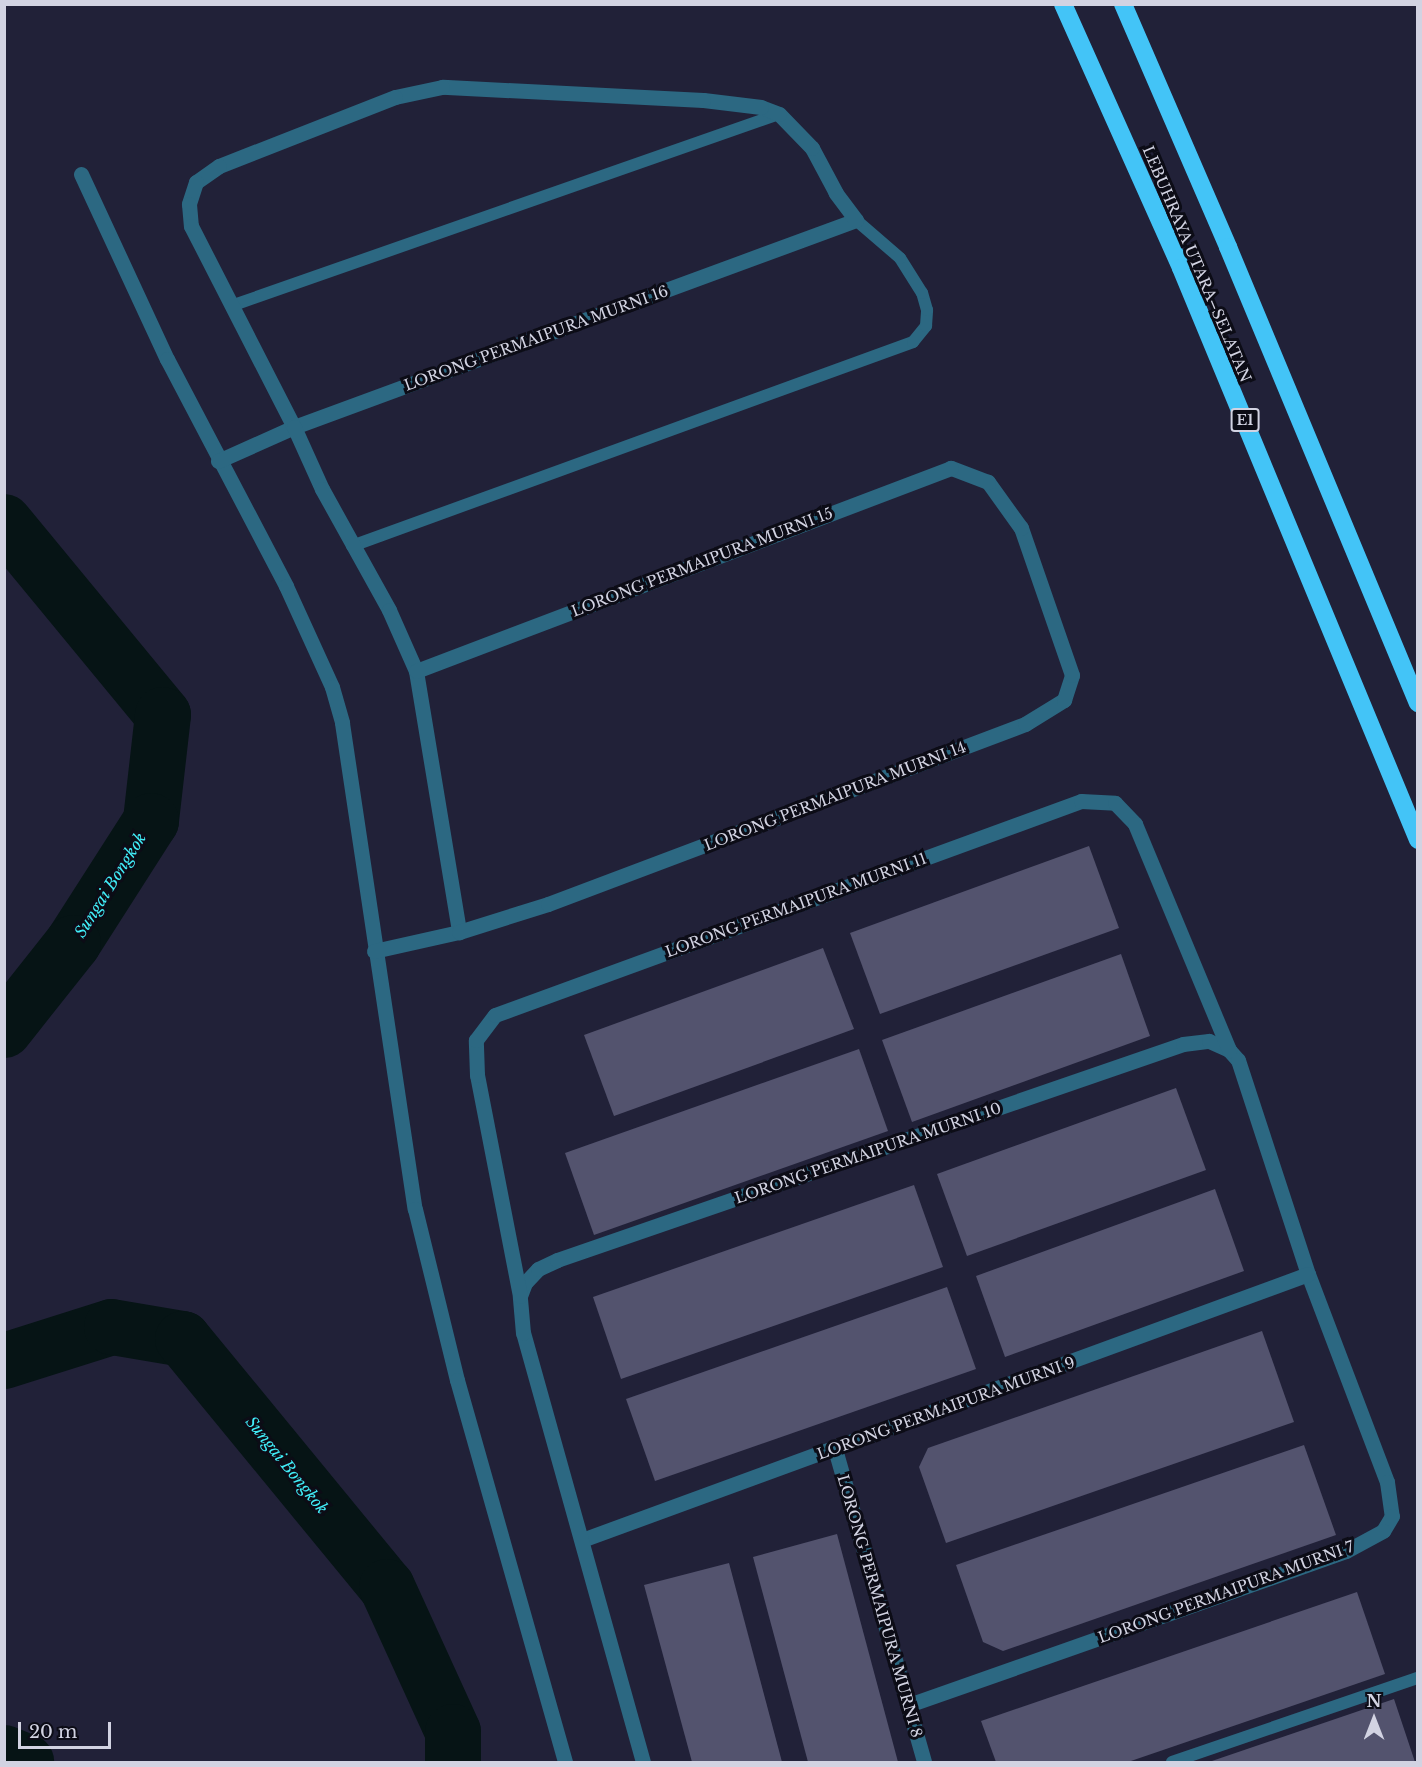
<!DOCTYPE html>
<html>
<head>
<meta charset="utf-8">
<style>
	body { margin:0 }
	#map { position:relative; width:1422px; height:1767px; overflow:hidden; background:#212138; font-family:"Libre Baskerville",serif }
	div>[style] { position:absolute }
	.river>* { height:56px; margin:-28px; padding:0 28px; transform-origin:28px; border-radius:28px; background:#061415 }
	.building>* { inset:0; background:#53536e }
	.lane>* { height:12px; margin:-6px; padding:0 6px; transform-origin:6px; border-radius:6px; background:#2c6882 }
	.street>* { height:15px; margin:-7.5px; padding:0 7.5px; transform-origin:7.5px; border-radius:7.5px; background:#2c6882 }
	.highway>* { height:18px; margin:-9px; padding:0 9px; transform-origin:9px; border-radius:9px; background:#43c4f7 }
	span { translate:-50% -50%; white-space:nowrap; text-align:center; line-height:1.15; -webkit-text-stroke:6px #0c0c16; paint-order:stroke }
	.shield-label span { padding:2px 4px; background:#0c0c16; border:2px solid; border-radius:4px; -webkit-text-stroke-width:0 }
	.shield-label { font-size:14px; color:#d2d3e2; font-weight:700 }
	.street-label { font-size:15px; color:#d2d3e2 }
	.water-label { font-size:16px; color:#41ecf7; font-style:italic }
	.frame { position:absolute; inset:0; border:6px solid #d2d3e2; pointer-events:none }
	.north { position:absolute; left:1344px; top:1689px; width:60px; height:60px; -webkit-text-stroke:4px #0c0c16; paint-order:stroke; rotate:0deg; font-size:16px; font-weight:700; line-height:24px; text-align:center; color:#d2d3e2 }
	.north::after { content:''; display:block; margin:auto; width:21px; height:27px; background:#d2d3e2; clip-path:polygon(50% 0,100% 100%,50% 72%,0 100%) }
	.scale { position:absolute; left:18px; top:1722px; width:93px; height:27px; box-sizing:border-box; border:3px solid #d2d3e2; border-top:0; padding-left:8px; font-size:18px; line-height:21px; white-space:nowrap; color:#d2d3e2; -webkit-text-stroke:4px #0c0c16; paint-order:stroke }
</style>
</head>
<body>
<div id="map">
	<div class="river">
		<i style="left:4px;top:522px;width:250px;rotate:50.5deg"></i>
		<i style="left:163px;top:715px;width:107px;rotate:96.5deg"></i>
		<i style="left:151px;top:821px;width:145px;rotate:122.6deg"></i>
		<i style="left:73px;top:943px;width:111px;rotate:128.4deg"></i>
		<i style="left:4px;top:1361px;width:113px;rotate:-17.5deg"></i>
		<i style="left:112px;top:1327px;width:72px;rotate:9.6deg"></i>
		<i style="left:183px;top:1339px;width:321px;rotate:50.6deg"></i>
		<i style="left:387px;top:1587px;width:159px;rotate:65.5deg"></i>
		<i style="left:453px;top:1732px;width:30px;rotate:90deg"></i>
		<i style="left:4px;top:1753px;width:24px;rotate:22deg"></i>
	</div>
	<div class="building">
		<i style="clip-path:polygon(1089px 846px,1119px 928px,880px 1014px,850px 933px)"></i>
		<i style="clip-path:polygon(823px 948px,854px 1029px,614px 1116px,584px 1035px)"></i>
		<i style="clip-path:polygon(1121px 954px,1150px 1036px,912px 1122px,882px 1040px)"></i>
		<i style="clip-path:polygon(859px 1049px,888px 1131px,594px 1235px,565px 1153px)"></i>
		<i style="clip-path:polygon(1176px 1088px,1206px 1170px,967px 1256px,937px 1174px)"></i>
		<i style="clip-path:polygon(914px 1185px,943px 1267px,621px 1379px,593px 1297px)"></i>
		<i style="clip-path:polygon(1215px 1189px,1244px 1271px,1005px 1357px,976px 1276px)"></i>
		<i style="clip-path:polygon(947px 1287px,976px 1369px,655px 1481px,626px 1399px)"></i>
		<i style="clip-path:polygon(1262px 1331px,1294px 1422px,946px 1543px,919px 1467px,928px 1448px)"></i>
		<i style="clip-path:polygon(1304px 1445px,1336px 1535px,1003px 1651px,983px 1642px,956px 1565px)"></i>
		<i style="clip-path:polygon(837px 1534px,898px 1762px,808px 1762px,753px 1557px)"></i>
		<i style="clip-path:polygon(729px 1563px,782px 1762px,692px 1762px,644px 1585px)"></i>
		<i style="clip-path:polygon(1357px 1592px,1385px 1674px,1128px 1762px,996px 1762px,981px 1721px)"></i>
		<i style="clip-path:polygon(1394px 1699px,1415px 1762px,1209px 1762px)"></i>
	</div>
	<div class="lane">
		<i style="left:231px;top:306px;width:581px;rotate:-19.31deg"></i>
		<i style="left:352px;top:546px;width:597px;rotate:-19.98deg"></i>
		<i style="left:913px;top:342px;width:21px;rotate:-51deg"></i>
		<i style="left:926px;top:326px;width:16px;rotate:-86deg"></i>
		<i style="left:927px;top:310px;width:18px;rotate:-106deg"></i>
		<i style="left:922px;top:293px;width:41px;rotate:-122.2deg"></i>
		<i style="left:900px;top:258px;width:58px;rotate:-139.2deg"></i>
		<i style="left:1172px;top:1762px;width:260px;rotate:-18.9deg"></i>
	</div>
	<div class="street">
		<i style="left:81px;top:174px;width:204px;rotate:65.1deg"></i>
		<i style="left:167px;top:359px;width:256px;rotate:62.3deg"></i>
		<i style="left:286px;top:586px;width:111px;rotate:65.5deg"></i>
		<i style="left:332px;top:687px;width:37px;rotate:74deg"></i>
		<i style="left:342px;top:723px;width:491px;rotate:81.5deg"></i>
		<i style="left:415px;top:1209px;width:176px;rotate:76.2deg"></i>
		<i style="left:457px;top:1380px;width:397px;rotate:74.2deg"></i>
		<i style="left:218px;top:461px;width:83px;rotate:-24.1deg"></i>
		<i style="left:294px;top:427px;width:599px;rotate:-20.22deg"></i>
		<i style="left:856px;top:220px;width:34px;rotate:-127deg"></i>
		<i style="left:836px;top:193px;width:51px;rotate:-118.1deg"></i>
		<i style="left:812px;top:148px;width:47px;rotate:-134.1deg"></i>
		<i style="left:779px;top:114px;width:19px;rotate:-159deg"></i>
		<i style="left:761px;top:107px;width:58px;rotate:-173.1deg"></i>
		<i style="left:703px;top:100px;width:261px;rotate:-177.1deg"></i>
		<i style="left:442px;top:87px;width:48px;rotate:168deg"></i>
		<i style="left:395px;top:97px;width:189px;rotate:158.6deg"></i>
		<i style="left:219px;top:166px;width:28px;rotate:145deg"></i>
		<i style="left:196px;top:182px;width:23px;rotate:108deg"></i>
		<i style="left:189px;top:204px;width:22px;rotate:85deg"></i>
		<i style="left:191px;top:226px;width:226px;rotate:62.9deg"></i>
		<i style="left:294px;top:427px;width:68px;rotate:65.7deg"></i>
		<i style="left:322px;top:489px;width:138px;rotate:61deg"></i>
		<i style="left:389px;top:610px;width:67px;rotate:66.1deg"></i>
		<i style="left:416px;top:671px;width:265px;rotate:80.6deg"></i>
		<i style="left:374px;top:951px;width:87px;rotate:-12.6deg"></i>
		<i style="left:459px;top:932px;width:93px;rotate:-17.5deg"></i>
		<i style="left:548px;top:904px;width:510px;rotate:-20.67deg"></i>
		<i style="left:1025px;top:724px;width:46px;rotate:-31.6deg"></i>
		<i style="left:1064px;top:700px;width:26px;rotate:-72deg"></i>
		<i style="left:1072px;top:675px;width:156px;rotate:-109.1deg"></i>
		<i style="left:1021px;top:528px;width:57px;rotate:-125.7deg"></i>
		<i style="left:988px;top:482px;width:40px;rotate:-159deg"></i>
		<i style="left:951px;top:468px;width:572px;rotate:159.22deg"></i>
		<i style="left:520px;top:1296px;width:14px;rotate:-69deg"></i>
		<i style="left:525px;top:1283px;width:19px;rotate:-47deg"></i>
		<i style="left:538px;top:1269px;width:21px;rotate:-25deg"></i>
		<i style="left:557px;top:1260px;width:662px;rotate:-19.04deg"></i>
		<i style="left:1183px;top:1044px;width:26px;rotate:-7deg"></i>
		<i style="left:1209px;top:1041px;width:22px;rotate:24deg"></i>
		<i style="left:1229px;top:1050px;width:13px;rotate:48deg"></i>
		<i style="left:1238px;top:1060px;width:225px;rotate:71.9deg"></i>
		<i style="left:1308px;top:1274px;width:222px;rotate:69.2deg"></i>
		<i style="left:1387px;top:1482px;width:34px;rotate:82deg"></i>
		<i style="left:1392px;top:1516px;width:17px;rotate:121deg"></i>
		<i style="left:1383px;top:1531px;width:42px;rotate:151.6deg"></i>
		<i style="left:1346px;top:1551px;width:463px;rotate:160.6deg"></i>
		<i style="left:835px;top:1449px;width:325px;rotate:74.1deg"></i>
		<i style="left:582px;top:1540px;width:773px;rotate:-20.12deg"></i>
		<i style="left:643px;top:1762px;width:445px;rotate:-105.6deg"></i>
		<i style="left:523px;top:1333px;width:37px;rotate:-95deg"></i>
		<i style="left:520px;top:1296px;width:225px;rotate:-101deg"></i>
		<i style="left:477px;top:1075px;width:35px;rotate:-92deg"></i>
		<i style="left:476px;top:1040px;width:31px;rotate:-53deg"></i>
		<i style="left:495px;top:1015px;width:624px;rotate:-20.06deg"></i>
		<i style="left:1081px;top:801px;width:34px;rotate:3deg"></i>
		<i style="left:1115px;top:803px;width:29px;rotate:46deg"></i>
		<i style="left:1135px;top:824px;width:245px;rotate:67.4deg"></i>
	</div>
	<div class="highway">
		<i style="left:1063px;top:4px;width:289px;rotate:65.9deg"></i>
		<i style="left:1181px;top:268px;width:619px;rotate:67.49deg"></i>
		<i style="left:1123px;top:4px;width:265px;rotate:66.6deg"></i>
		<i style="left:1228px;top:247px;width:494px;rotate:67.4deg"></i>
	</div>
	<div class="shield-label">
		<span style="left:1245px;top:420px">E1</span>
	</div>
	<div class="street-label">
		<span style="left:1197px;top:264px;rotate:67deg">LEBUHRAYA UTARA–SELATAN</span>
		<span style="left:536px;top:338px;rotate:-20deg">LORONG PERMAIPURA MURNI 16</span>
		<span style="left:702px;top:562px;rotate:-21deg">LORONG PERMAIPURA MURNI 15</span>
		<span style="left:835px;top:796px;rotate:-21deg">LORONG PERMAIPURA MURNI 14</span>
		<span style="left:796px;top:905px;rotate:-20deg">LORONG PERMAIPURA MURNI 11</span>
		<span style="left:868px;top:1153px;rotate:-19deg">LORONG PERMAIPURA MURNI 10</span>
		<span style="left:946px;top:1408px;rotate:-20deg">LORONG PERMAIPURA MURNI 9</span>
		<span style="left:1226px;top:1592px;rotate:-20deg">LORONG PERMAIPURA MURNI 7</span>
		<span style="left:880px;top:1606px;rotate:74deg">LORONG PERMAIPURA MURNI 8</span>
	</div>
	<div class="water-label">
		<span style="left:110px;top:885px;rotate:-58deg">Sungai Bongkok</span>
		<span style="left:287px;top:1465px;rotate:51deg">Sungai Bongkok</span>
	</div>
	<div class="frame"></div>
	<div class="north">N</div>
	<div class="scale">20 m</div>
</div>
</body>
</html>
